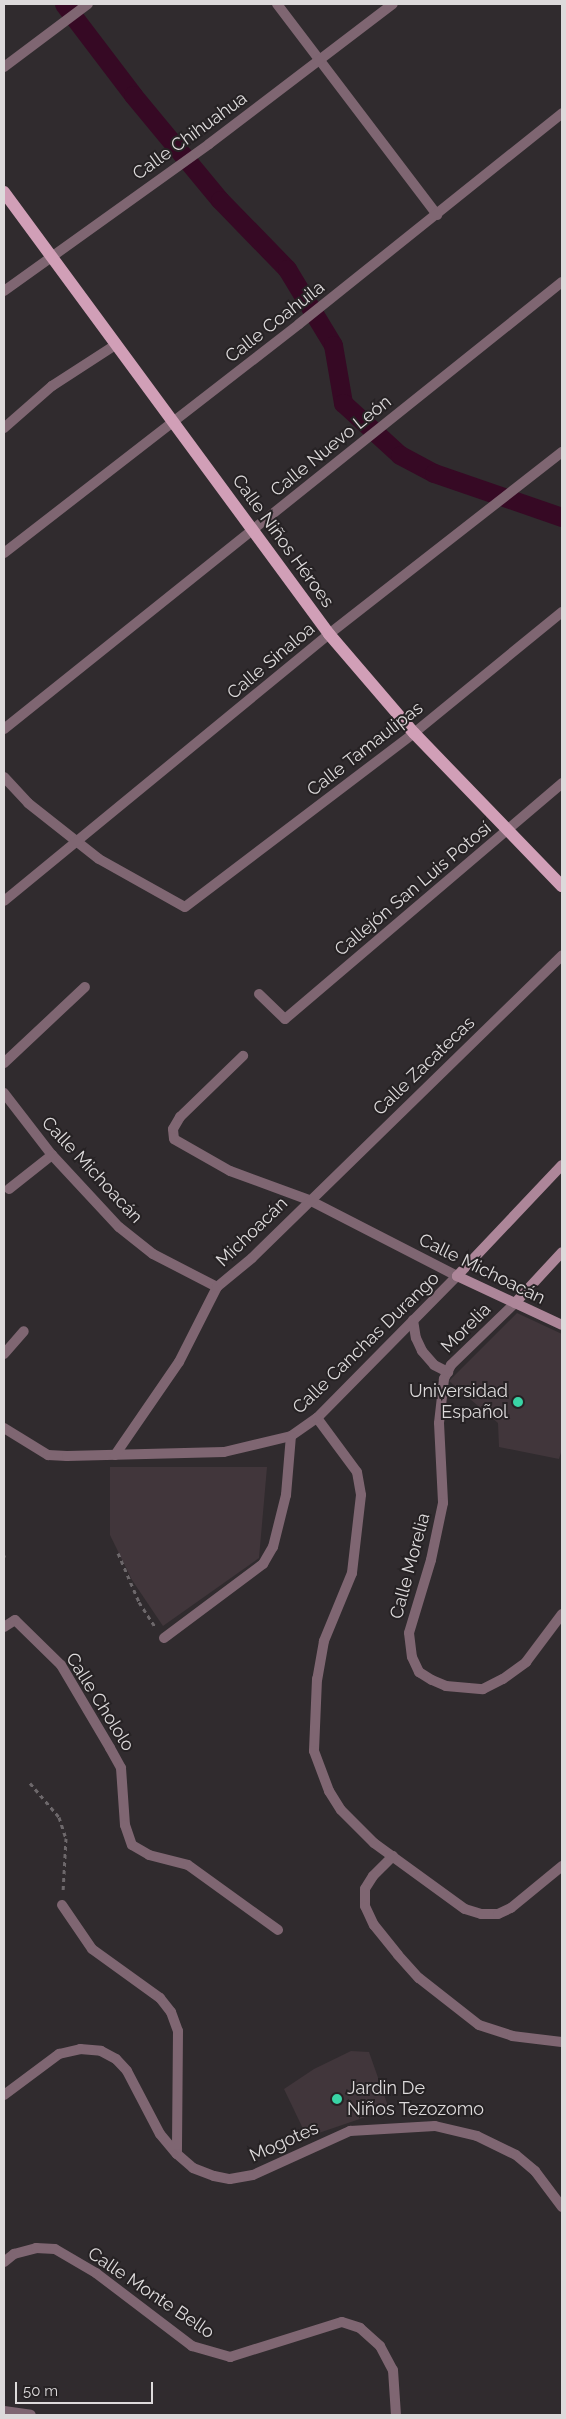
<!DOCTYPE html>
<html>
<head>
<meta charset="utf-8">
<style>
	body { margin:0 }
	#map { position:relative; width:566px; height:2419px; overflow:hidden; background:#302b2e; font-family:Raleway,sans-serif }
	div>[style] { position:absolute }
	.built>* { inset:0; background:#41363b }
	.canal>* { height:19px; margin:-9.5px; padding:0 9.5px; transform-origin:9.5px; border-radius:9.5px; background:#360924 }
	.path>* { height:3px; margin-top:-1.5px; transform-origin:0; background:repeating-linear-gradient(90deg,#6d686b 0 4px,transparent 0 8px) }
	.street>* { height:10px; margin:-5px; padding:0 5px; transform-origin:5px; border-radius:5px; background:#7f6672 }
	.secondary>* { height:10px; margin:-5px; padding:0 5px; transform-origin:5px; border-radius:5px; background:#ad8699 }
	.primary>* { height:12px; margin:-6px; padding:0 6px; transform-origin:6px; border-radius:6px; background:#d19fb7 }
	.dots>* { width:14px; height:14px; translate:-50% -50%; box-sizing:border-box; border:2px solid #262224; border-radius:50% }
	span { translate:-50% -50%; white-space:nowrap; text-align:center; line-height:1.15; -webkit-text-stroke:4px #262224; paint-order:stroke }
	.street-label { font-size:18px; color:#dddadb }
	.poi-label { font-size:18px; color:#dddadb }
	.right { translate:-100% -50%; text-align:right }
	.left { translate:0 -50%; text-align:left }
	.frame { position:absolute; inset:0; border:5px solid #dddadb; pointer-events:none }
	.scale { position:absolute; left:15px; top:2382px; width:138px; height:22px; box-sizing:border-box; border:2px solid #dddadb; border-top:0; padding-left:6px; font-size:15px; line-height:18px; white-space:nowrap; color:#dddadb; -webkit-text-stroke:4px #262224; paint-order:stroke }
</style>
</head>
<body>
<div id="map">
	<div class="built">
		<i style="clip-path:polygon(517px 1313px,562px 1334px,562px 1449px,559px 1459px,499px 1447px,498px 1423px,449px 1381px)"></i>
		<i style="clip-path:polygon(110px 1467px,267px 1467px,259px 1558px,163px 1626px,132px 1580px,110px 1535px)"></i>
		<i style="clip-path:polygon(351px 2051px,369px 2052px,389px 2109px,307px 2137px,284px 2089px,314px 2069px)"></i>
	</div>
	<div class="canal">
		<i style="left:64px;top:4px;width:114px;rotate:52.8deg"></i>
		<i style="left:133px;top:95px;width:136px;rotate:50.4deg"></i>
		<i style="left:220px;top:200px;width:96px;rotate:45.8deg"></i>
		<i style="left:287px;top:269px;width:89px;rotate:58.8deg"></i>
		<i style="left:333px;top:345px;width:59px;rotate:80.2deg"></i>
		<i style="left:343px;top:403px;width:77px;rotate:42.4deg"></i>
		<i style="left:400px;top:455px;width:38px;rotate:28deg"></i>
		<i style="left:434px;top:473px;width:135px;rotate:19deg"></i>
	</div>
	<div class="path">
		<i style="left:118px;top:1553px;width:53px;rotate:66.8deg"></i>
		<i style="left:139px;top:1602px;width:31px;rotate:57deg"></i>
		<i style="left:4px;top:1555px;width:2px;rotate:90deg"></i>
		<i style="left:30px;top:1783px;width:45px;rotate:49.5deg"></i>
		<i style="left:59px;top:1817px;width:22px;rotate:72deg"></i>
		<i style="left:66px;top:1838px;width:54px;rotate:93.2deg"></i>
	</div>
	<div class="street">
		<i style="left:277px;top:4px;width:265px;rotate:52.8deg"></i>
		<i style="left:4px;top:67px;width:105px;rotate:-36.9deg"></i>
		<i style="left:4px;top:291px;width:252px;rotate:-35.6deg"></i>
		<i style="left:209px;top:144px;width:231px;rotate:-37.3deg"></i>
		<i style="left:4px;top:428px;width:64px;rotate:-41.2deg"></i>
		<i style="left:52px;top:386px;width:77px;rotate:-32.9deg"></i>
		<i style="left:4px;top:553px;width:373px;rotate:-37.8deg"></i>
		<i style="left:299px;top:324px;width:337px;rotate:-38.7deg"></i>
		<i style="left:4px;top:729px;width:715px;rotate:-38.7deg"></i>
		<i style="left:4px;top:777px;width:35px;rotate:47deg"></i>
		<i style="left:28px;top:803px;width:90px;rotate:38.3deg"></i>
		<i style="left:99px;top:859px;width:98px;rotate:29.2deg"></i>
		<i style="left:185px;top:907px;width:288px;rotate:-37.2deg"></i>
		<i style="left:414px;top:733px;width:191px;rotate:-39.3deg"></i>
		<i style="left:4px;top:901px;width:421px;rotate:-39.4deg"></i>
		<i style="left:329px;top:634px;width:296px;rotate:-38deg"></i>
		<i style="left:259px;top:994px;width:36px;rotate:44deg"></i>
		<i style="left:285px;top:1019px;width:364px;rotate:-40.4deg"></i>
		<i style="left:4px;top:1063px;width:111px;rotate:-43.2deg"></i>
		<i style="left:4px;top:1093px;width:78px;rotate:52.3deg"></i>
		<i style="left:52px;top:1155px;width:98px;rotate:47.1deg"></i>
		<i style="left:119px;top:1227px;width:43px;rotate:38.5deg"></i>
		<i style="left:153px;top:1254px;width:72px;rotate:27.3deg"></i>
		<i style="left:9px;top:1189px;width:55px;rotate:-38.3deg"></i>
		<i style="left:515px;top:1303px;width:89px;rotate:135.9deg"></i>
		<i style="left:451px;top:1365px;width:16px;rotate:117deg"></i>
		<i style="left:444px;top:1379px;width:44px;rotate:96.5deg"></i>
		<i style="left:439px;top:1423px;width:80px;rotate:87.1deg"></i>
		<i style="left:443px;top:1503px;width:58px;rotate:101.9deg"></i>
		<i style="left:431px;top:1560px;width:76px;rotate:106.8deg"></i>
		<i style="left:409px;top:1633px;width:24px;rotate:83deg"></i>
		<i style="left:412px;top:1657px;width:17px;rotate:65deg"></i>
		<i style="left:419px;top:1672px;width:15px;rotate:32deg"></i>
		<i style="left:432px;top:1680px;width:15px;rotate:23deg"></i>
		<i style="left:446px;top:1686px;width:37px;rotate:5deg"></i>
		<i style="left:483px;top:1689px;width:22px;rotate:-27deg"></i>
		<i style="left:503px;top:1679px;width:29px;rotate:-36deg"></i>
		<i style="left:526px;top:1662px;width:60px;rotate:-53.1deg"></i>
		<i style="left:413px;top:1320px;width:18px;rotate:81deg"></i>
		<i style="left:416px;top:1338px;width:14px;rotate:65deg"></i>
		<i style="left:422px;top:1351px;width:18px;rotate:49deg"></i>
		<i style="left:434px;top:1365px;width:16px;rotate:27deg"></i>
		<i style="left:4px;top:1354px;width:30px;rotate:-49deg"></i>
		<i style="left:317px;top:1418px;width:67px;rotate:53.5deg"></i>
		<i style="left:357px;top:1472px;width:23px;rotate:80deg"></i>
		<i style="left:361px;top:1495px;width:79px;rotate:96.6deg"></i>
		<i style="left:352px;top:1573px;width:74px;rotate:112.4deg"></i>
		<i style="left:324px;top:1641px;width:39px;rotate:100deg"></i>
		<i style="left:317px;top:1679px;width:72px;rotate:92.4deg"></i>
		<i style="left:314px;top:1751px;width:43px;rotate:69.4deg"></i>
		<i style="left:329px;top:1791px;width:22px;rotate:58deg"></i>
		<i style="left:341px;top:1810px;width:47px;rotate:45deg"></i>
		<i style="left:374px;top:1843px;width:112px;rotate:36deg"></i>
		<i style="left:465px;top:1909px;width:17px;rotate:17deg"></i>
		<i style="left:481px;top:1914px;width:17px"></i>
		<i style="left:498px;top:1914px;width:14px;rotate:-25deg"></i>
		<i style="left:511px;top:1908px;width:66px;rotate:-39.5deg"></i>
		<i style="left:4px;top:1428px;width:52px;rotate:31.5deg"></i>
		<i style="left:48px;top:1455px;width:19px;rotate:3deg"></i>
		<i style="left:67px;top:1456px;width:157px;rotate:-1.5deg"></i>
		<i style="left:224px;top:1452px;width:69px;rotate:-13.4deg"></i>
		<i style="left:291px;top:1436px;width:32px;rotate:-35deg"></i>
		<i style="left:317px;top:1418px;width:199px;rotate:-45.4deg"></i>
		<i style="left:457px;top:1276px;width:166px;rotate:-152.8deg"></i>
		<i style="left:309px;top:1200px;width:84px;rotate:-159.8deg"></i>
		<i style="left:230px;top:1171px;width:64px;rotate:-150.3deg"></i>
		<i style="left:174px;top:1139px;width:10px;rotate:-96deg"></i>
		<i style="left:173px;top:1129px;width:14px;rotate:-60deg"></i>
		<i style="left:180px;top:1117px;width:88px;rotate:-44.1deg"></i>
		<i style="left:115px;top:1455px;width:113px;rotate:-55.5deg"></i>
		<i style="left:179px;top:1362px;width:84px;rotate:-63.1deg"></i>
		<i style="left:217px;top:1287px;width:45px;rotate:-39.6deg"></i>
		<i style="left:252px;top:1258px;width:433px;rotate:-44.3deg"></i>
		<i style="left:4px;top:1627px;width:13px;rotate:-32deg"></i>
		<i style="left:15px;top:1620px;width:64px;rotate:44.4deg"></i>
		<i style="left:61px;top:1665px;width:96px;rotate:59.4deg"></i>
		<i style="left:110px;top:1748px;width:23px;rotate:61deg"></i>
		<i style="left:121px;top:1768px;width:57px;rotate:86deg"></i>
		<i style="left:125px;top:1825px;width:21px;rotate:71deg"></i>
		<i style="left:132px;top:1845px;width:20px;rotate:30deg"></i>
		<i style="left:149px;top:1855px;width:40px;rotate:14.4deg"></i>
		<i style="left:188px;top:1865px;width:111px;rotate:35.8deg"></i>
		<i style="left:164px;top:1638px;width:124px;rotate:-36.8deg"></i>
		<i style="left:263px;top:1564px;width:20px;rotate:-60deg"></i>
		<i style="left:273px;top:1547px;width:54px;rotate:-76deg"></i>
		<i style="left:286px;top:1495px;width:59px;rotate:-85.2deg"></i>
		<i style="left:393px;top:1856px;width:28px;rotate:135deg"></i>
		<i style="left:373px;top:1876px;width:15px;rotate:122deg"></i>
		<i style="left:365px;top:1889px;width:17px;rotate:90deg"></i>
		<i style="left:365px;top:1906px;width:21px;rotate:65deg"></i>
		<i style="left:374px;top:1925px;width:38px;rotate:51deg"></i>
		<i style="left:398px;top:1955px;width:31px;rotate:48deg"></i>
		<i style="left:419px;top:1978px;width:76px;rotate:38.1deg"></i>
		<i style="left:479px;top:2025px;width:35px;rotate:18deg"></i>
		<i style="left:512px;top:2036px;width:50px;rotate:6.8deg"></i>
		<i style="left:62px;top:1905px;width:53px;rotate:55.7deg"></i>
		<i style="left:92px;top:1949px;width:84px;rotate:35.8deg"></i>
		<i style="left:160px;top:1998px;width:18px;rotate:52deg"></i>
		<i style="left:171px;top:2012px;width:20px;rotate:70deg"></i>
		<i style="left:178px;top:2031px;width:123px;rotate:90.5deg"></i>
		<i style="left:4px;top:2095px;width:69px;rotate:-36.7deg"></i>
		<i style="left:59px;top:2054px;width:22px;rotate:-13deg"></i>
		<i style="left:80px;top:2049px;width:21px;rotate:5deg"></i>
		<i style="left:101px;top:2051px;width:17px;rotate:28deg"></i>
		<i style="left:116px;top:2059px;width:16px;rotate:47deg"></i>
		<i style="left:127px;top:2071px;width:71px;rotate:62.4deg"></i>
		<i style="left:160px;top:2134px;width:26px;rotate:50deg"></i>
		<i style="left:177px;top:2154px;width:21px;rotate:41deg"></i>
		<i style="left:193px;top:2168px;width:22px;rotate:21deg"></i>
		<i style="left:214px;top:2176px;width:16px;rotate:11deg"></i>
		<i style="left:230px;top:2179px;width:23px;rotate:-10deg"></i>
		<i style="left:253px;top:2175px;width:107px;rotate:-24.4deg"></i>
		<i style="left:350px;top:2131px;width:85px;rotate:-3.4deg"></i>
		<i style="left:435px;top:2126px;width:43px;rotate:13.4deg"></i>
		<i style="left:477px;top:2136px;width:43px;rotate:26deg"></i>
		<i style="left:516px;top:2155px;width:25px;rotate:40deg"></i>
		<i style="left:535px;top:2171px;width:45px;rotate:53.1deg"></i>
		<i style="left:4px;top:2262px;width:13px;rotate:-39deg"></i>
		<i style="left:14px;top:2254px;width:23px;rotate:-15deg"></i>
		<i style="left:36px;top:2248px;width:19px;rotate:3deg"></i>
		<i style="left:55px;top:2249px;width:48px;rotate:30.3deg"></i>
		<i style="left:96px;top:2273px;width:121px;rotate:37.2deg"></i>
		<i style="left:192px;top:2346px;width:40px;rotate:16deg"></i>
		<i style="left:230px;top:2357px;width:117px;rotate:-17.4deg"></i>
		<i style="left:342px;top:2322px;width:19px;rotate:18deg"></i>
		<i style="left:360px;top:2328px;width:27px;rotate:42deg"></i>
		<i style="left:380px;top:2346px;width:27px;rotate:62deg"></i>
		<i style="left:393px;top:2370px;width:45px;rotate:86.2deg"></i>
		<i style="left:4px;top:2411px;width:27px;rotate:8deg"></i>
	</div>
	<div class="secondary">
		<i style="left:562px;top:1165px;width:153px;rotate:133.4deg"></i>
		<i style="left:457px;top:1276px;width:116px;rotate:25deg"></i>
		<i style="left:515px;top:1303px;width:69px;rotate:-47.3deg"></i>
	</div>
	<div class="primary">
		<i style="left:4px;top:192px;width:549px;rotate:53.67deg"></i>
		<i style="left:329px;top:634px;width:130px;rotate:49.4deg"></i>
		<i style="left:414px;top:733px;width:213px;rotate:46deg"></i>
	</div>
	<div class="dots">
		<i style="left:518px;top:1402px;background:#39d4a5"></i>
		<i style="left:337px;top:2099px;background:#39d4a5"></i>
	</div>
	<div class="street-label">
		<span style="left:190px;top:136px;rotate:-36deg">Calle Chihuahua</span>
		<span style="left:275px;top:322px;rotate:-38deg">Calle Coahuila</span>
		<span style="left:331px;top:446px;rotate:-39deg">Calle Nuevo León</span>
		<span style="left:283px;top:541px;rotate:54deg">Calle Niños Héroes</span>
		<span style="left:271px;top:661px;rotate:-40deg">Calle Sinaloa</span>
		<span style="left:365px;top:749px;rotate:-38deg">Calle Tamaulipas</span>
		<span style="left:413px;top:889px;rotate:-40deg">Callejón San Luis Potosí</span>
		<span style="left:424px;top:1066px;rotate:-44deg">Calle Zacatecas</span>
		<span style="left:92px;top:1170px;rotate:47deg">Calle Michoacán</span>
		<span style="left:252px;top:1232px;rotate:-44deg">Michoacán</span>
		<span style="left:482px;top:1269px;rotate:26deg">Calle Michoacán</span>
		<span style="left:466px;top:1328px;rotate:-45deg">Morelia</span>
		<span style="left:366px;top:1343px;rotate:-44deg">Calle Canchas Durango</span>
		<span style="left:410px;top:1566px;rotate:-75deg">Calle Morelia</span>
		<span style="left:100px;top:1702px;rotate:58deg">Calle Chololo</span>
		<span style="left:284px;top:2142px;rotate:-24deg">Mogotes</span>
		<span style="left:151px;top:2293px;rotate:34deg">Calle Monte Bello</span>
	</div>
	<div class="poi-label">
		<span class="right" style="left:508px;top:1402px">Universidad<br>Español</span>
		<span class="left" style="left:347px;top:2099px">Jardin De<br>Niños Tezozomo</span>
	</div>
	<div class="frame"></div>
	<div class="scale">50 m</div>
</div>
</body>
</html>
